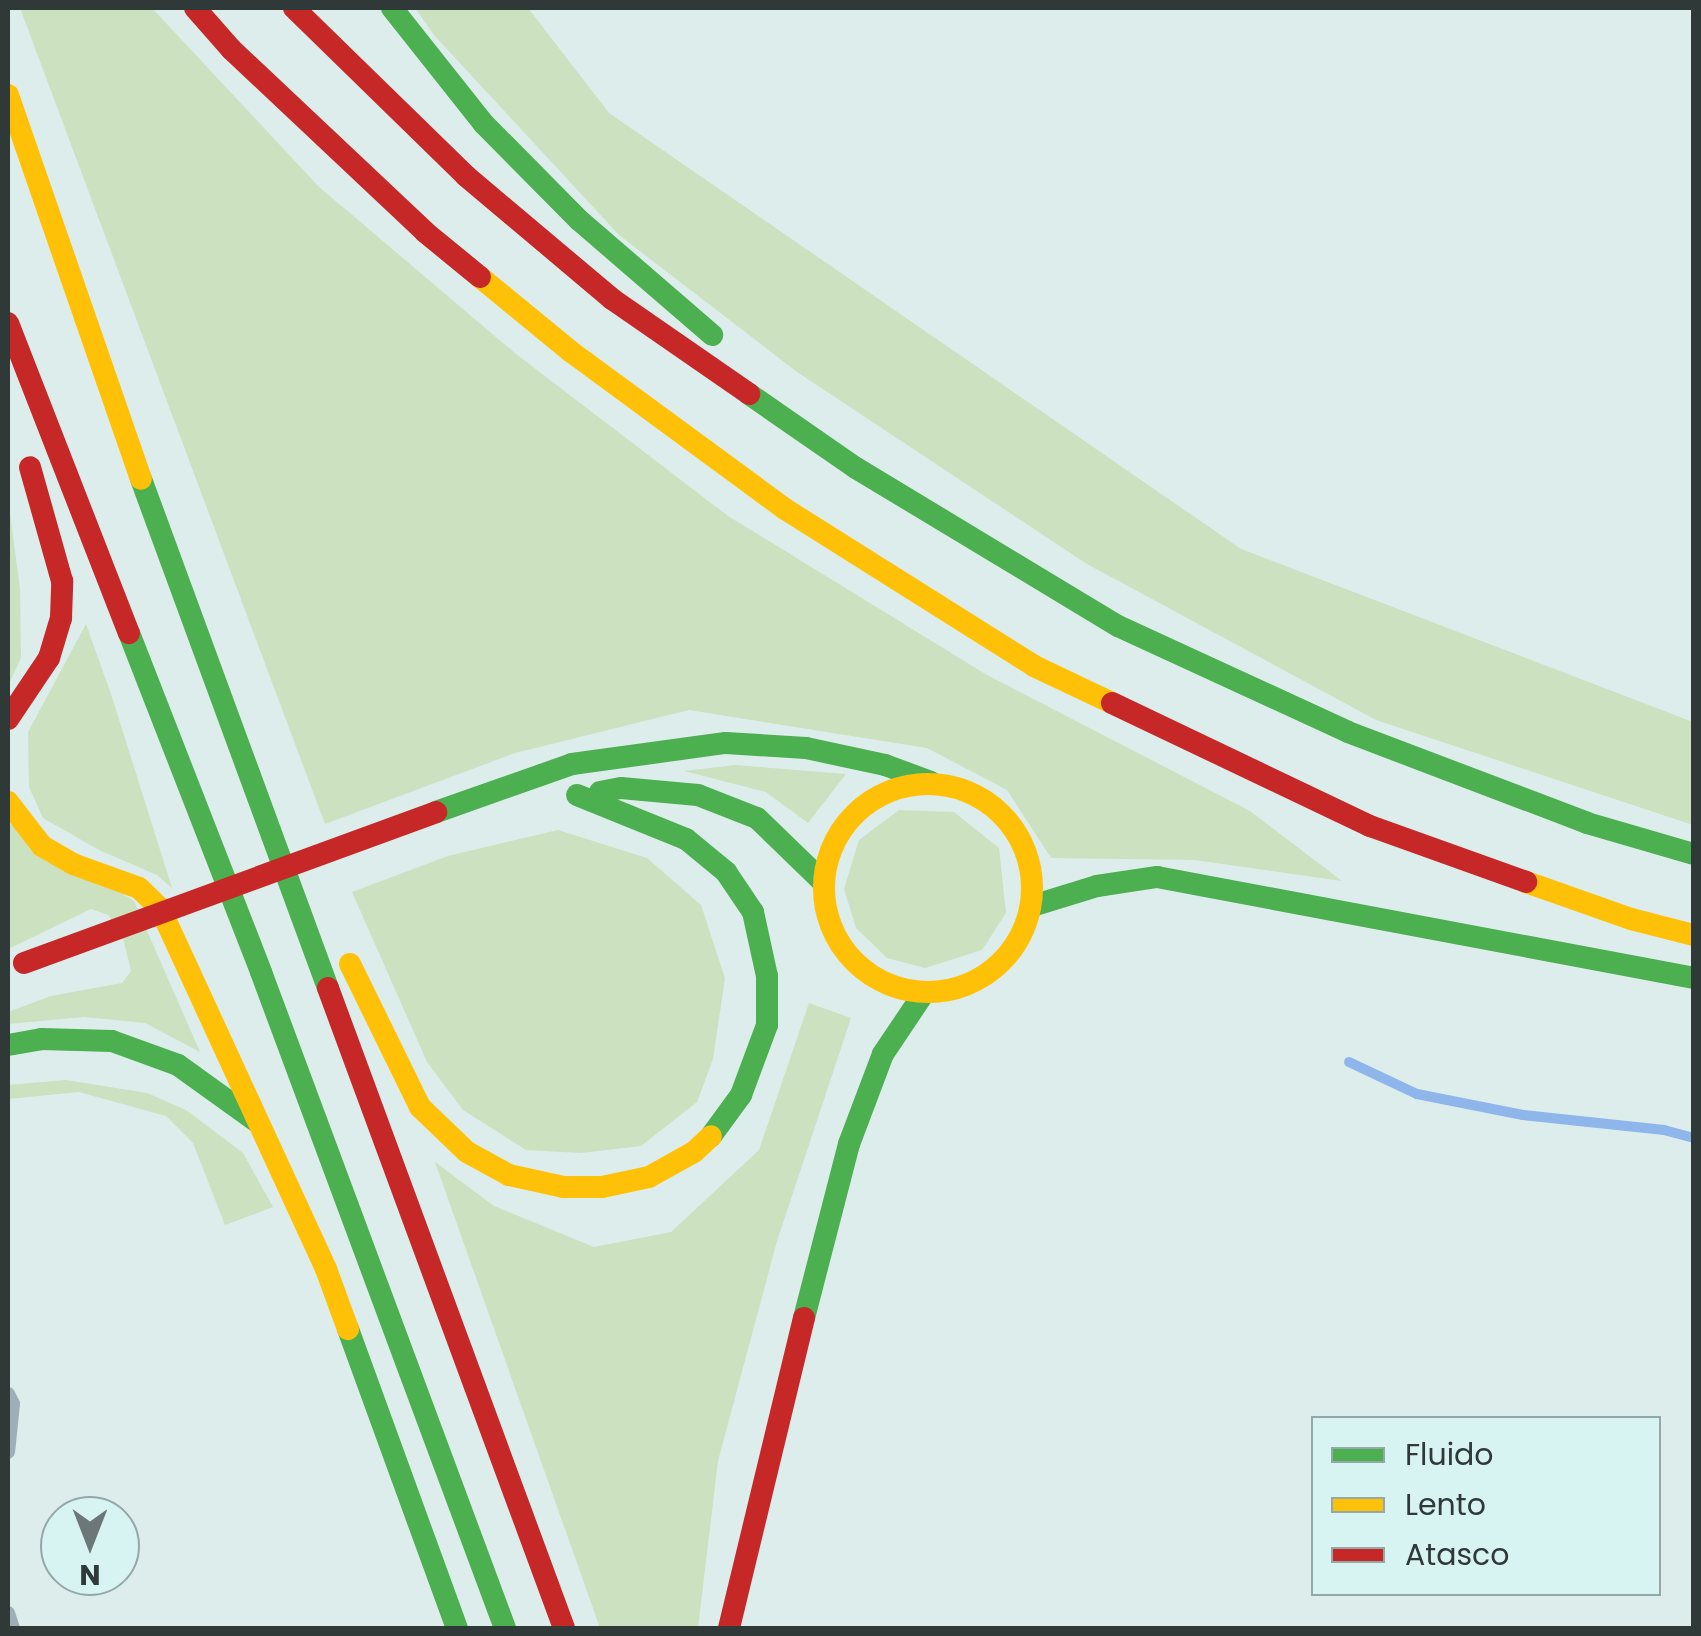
<!DOCTYPE html>
<html>
<head>
<meta charset="utf-8">
<style>
	body { margin:0 }
	#map { position:relative; width:1701px; height:1636px; overflow:hidden; background:#ddedec; font-family:Poppins,sans-serif }
	div>[style] { position:absolute }
	.green>* { inset:0; background:#cbe1bf }
	.stream>* { height:10px; margin:-5px; padding:0 5px; transform-origin:5px; border-radius:5px; background:#8eb6eb }
	.lane>* { height:14px; margin:-7px; padding:0 7px; transform-origin:7px; border-radius:7px; background:#9fafb5 }
	.fast>* { height:22px; margin:-11px; padding:0 11px; transform-origin:11px; border-radius:11px; background:#4caf50 }
	.slow>* { height:22px; margin:-11px; padding:0 11px; transform-origin:11px; border-radius:11px; background:#ffc107 }
	.slow>.ring { margin:-11px; padding:0; box-sizing:content-box; background:none; border:22px solid #ffc107; border-radius:50% }
	.jam>* { height:22px; margin:-11px; padding:0 11px; transform-origin:11px; border-radius:11px; background:#c62828 }
	.jam-bridge>* { height:22px; margin:-11px; padding:0 11px; transform-origin:11px; border-radius:11px; background:#c62828 }
	span { translate:-50% -50%; white-space:nowrap; text-align:center; line-height:1.15; -webkit-text-stroke:10px #d7f3f2; paint-order:stroke }
	.frame { position:absolute; inset:0; border:10px solid #2e3938; pointer-events:none }
	.legend { position:absolute; left:1311px; top:1416px; width:350px; height:180px; box-sizing:border-box; background:#d7f3f2; border:2px solid #93a9a8; margin:0; padding:12px 18px; list-style:none; font-size:30px; color:#2e3938 }
	.legend li { display:flex; align-items:center; gap:20px; height:50px }
	.legend b { width:50px; border:2px solid #93a9a8 }
	.north { position:absolute; left:40px; top:1496px; width:100px; height:100px; box-sizing:border-box; background:#d7f3f2; border:2px solid #93a9a8; border-radius:50%; rotate:180deg; font-size:28px; font-weight:700; line-height:40px; text-align:center; color:#2e3938 }
	.north::after { content:''; display:block; margin:auto; width:35px; height:45px; background:#6b7877; clip-path:polygon(50% 0,100% 100%,50% 72%,0 100%) }
</style>
</head>
<body>
<div id="map">
	<div class="green">
		<i style="clip-path:polygon(20px 8px,152px 8px,318px 186px,516px 354px,728px 516px,987px 675px,1250px 811px,1342px 881px,1195px 860px,1051px 858px,1007px 790px,927px 748px,689px 710px,515px 753px,325px 824px)"></i>
		<i style="clip-path:polygon(415px 8px,528px 8px,609px 113px,1241px 549px,1693px 722px,1693px 825px,1376px 720px,1087px 564px,797px 372px,619px 235px,434px 35px)"></i>
		<i style="clip-path:polygon(8px 498px,20px 589px,21px 658px,8px 686px)"></i>
		<i style="clip-path:polygon(86px 624px,112px 697px,172px 888px,157px 875px,99px 850px,43px 818px,29px 787px,28px 732px)"></i>
		<i style="clip-path:polygon(735px 765px,846px 774px,808px 823px,766px 792px,684px 771px)"></i>
		<i style="clip-path:polygon(899px 810px,954px 812px,999px 848px,1006px 913px,982px 950px,925px 968px,887px 958px,856px 928px,844px 889px,859px 840px)"></i>
		<i style="clip-path:polygon(8px 823px,134px 901px,200px 1052px,145px 1023px,84px 1017px,8px 1024px,8px 1012px,51px 996px,122px 983px,131px 971px,122px 934px,108px 915px,91px 909px,8px 949px)"></i>
		<i style="clip-path:polygon(558px 830px,647px 858px,701px 905px,725px 978px,713px 1059px,697px 1102px,641px 1146px,581px 1153px,526px 1150px,463px 1110px,427px 1062px,352px 892px,448px 856px)"></i>
		<i style="clip-path:polygon(809px 1003px,851px 1018px,777px 1241px,718px 1461px,698px 1628px,600px 1628px,435px 1162px,494px 1206px,594px 1247px,671px 1232px,759px 1150px)"></i>
		<i style="clip-path:polygon(66px 1080px,147px 1093px,186px 1110px,243px 1153px,273px 1207px,225px 1225px,193px 1143px,166px 1116px,79px 1092px,8px 1099px,8px 1085px)"></i>
	</div>
	<div class="stream">
		<i style="left:1349px;top:1062px;width:75px;rotate:25.2deg"></i>
		<i style="left:1417px;top:1094px;width:108px;rotate:11.2deg"></i>
		<i style="left:1523px;top:1115px;width:142px;rotate:6.1deg"></i>
		<i style="left:1664px;top:1130px;width:31px;rotate:15deg"></i>
	</div>
	<div class="lane">
		<i style="left:8px;top:1394px;width:11px;rotate:63deg"></i>
		<i style="left:13px;top:1404px;width:48px;rotate:95.9deg"></i>
		<i style="left:8px;top:1613px;width:16px;rotate:72deg"></i>
	</div>
	<div class="fast">
		<i style="left:392px;top:8px;width:148px;rotate:51.6deg"></i>
		<i style="left:484px;top:124px;width:135px;rotate:45.3deg"></i>
		<i style="left:579px;top:220px;width:176px;rotate:40.8deg"></i>
		<i style="left:749px;top:394px;width:130px;rotate:34.7deg"></i>
		<i style="left:856px;top:468px;width:306px;rotate:31.1deg"></i>
		<i style="left:1118px;top:626px;width:253px;rotate:24.7deg"></i>
		<i style="left:1348px;top:732px;width:256px;rotate:20.8deg"></i>
		<i style="left:1587px;top:823px;width:111px;rotate:16.2deg"></i>
		<i style="left:141px;top:479px;width:542px;rotate:69.83deg"></i>
		<i style="left:129px;top:633px;width:364px;rotate:68.7deg"></i>
		<i style="left:261px;top:972px;width:700px;rotate:69.6deg"></i>
		<i style="left:600px;top:792px;width:21px;rotate:-11deg"></i>
		<i style="left:621px;top:788px;width:77px;rotate:5.2deg"></i>
		<i style="left:698px;top:795px;width:63px;rotate:21.3deg"></i>
		<i style="left:757px;top:818px;width:92px;rotate:44.1deg"></i>
		<i style="left:577px;top:795px;width:118px;rotate:22deg"></i>
		<i style="left:686px;top:839px;width:52px;rotate:39.5deg"></i>
		<i style="left:726px;top:872px;width:48px;rotate:56deg"></i>
		<i style="left:753px;top:912px;width:66px;rotate:77.7deg"></i>
		<i style="left:767px;top:976px;width:49px;rotate:90deg"></i>
		<i style="left:767px;top:1025px;width:75px;rotate:110.4deg"></i>
		<i style="left:741px;top:1095px;width:51px;rotate:126.2deg"></i>
		<i style="left:436px;top:812px;width:144px;rotate:-19.4deg"></i>
		<i style="left:572px;top:764px;width:155px;rotate:-7.8deg"></i>
		<i style="left:726px;top:743px;width:80px;rotate:3.6deg"></i>
		<i style="left:806px;top:748px;width:81px;rotate:12.1deg"></i>
		<i style="left:885px;top:765px;width:49px;rotate:20.3deg"></i>
		<i style="left:1032px;top:906px;width:68px;rotate:-17.1deg"></i>
		<i style="left:1097px;top:886px;width:61px;rotate:-8.5deg"></i>
		<i style="left:1157px;top:877px;width:546px;rotate:10.65deg"></i>
		<i style="left:8px;top:1045px;width:34px;rotate:-10deg"></i>
		<i style="left:41px;top:1039px;width:71px;rotate:1.6deg"></i>
		<i style="left:112px;top:1041px;width:70px;rotate:20deg"></i>
		<i style="left:178px;top:1065px;width:96px;rotate:35.7deg"></i>
		<i style="left:804px;top:1318px;width:180px;rotate:-75.5deg"></i>
		<i style="left:849px;top:1144px;width:96px;rotate:-69.3deg"></i>
		<i style="left:883px;top:1054px;width:73px;rotate:-56.1deg"></i>
		<i style="left:348px;top:1329px;width:318px;rotate:70deg"></i>
	</div>
	<div class="slow">
		<i style="left:8px;top:95px;width:406px;rotate:70.9deg"></i>
		<i style="left:480px;top:277px;width:117px;rotate:39.4deg"></i>
		<i style="left:570px;top:351px;width:267px;rotate:36.3deg"></i>
		<i style="left:785px;top:509px;width:294px;rotate:32.2deg"></i>
		<i style="left:1034px;top:666px;width:86px;rotate:25.4deg"></i>
		<i class="ring" style="left:824px;top:784px;width:186px;height:186px"></i>
		<i style="left:8px;top:802px;width:56px;rotate:52.3deg"></i>
		<i style="left:42px;top:846px;width:36px;rotate:30deg"></i>
		<i style="left:73px;top:864px;width:70px;rotate:20deg"></i>
		<i style="left:139px;top:888px;width:29px;rotate:44deg"></i>
		<i style="left:160px;top:908px;width:397px;rotate:65.3deg"></i>
		<i style="left:326px;top:1269px;width:64px;rotate:69.9deg"></i>
		<i style="left:1526px;top:882px;width:111px;rotate:19.4deg"></i>
		<i style="left:1631px;top:919px;width:65px;rotate:14.3deg"></i>
		<i style="left:350px;top:964px;width:159px;rotate:63.9deg"></i>
		<i style="left:420px;top:1107px;width:65px;rotate:43.8deg"></i>
		<i style="left:467px;top:1152px;width:48px;rotate:28.7deg"></i>
		<i style="left:509px;top:1175px;width:56px;rotate:12.3deg"></i>
		<i style="left:564px;top:1187px;width:38px"></i>
		<i style="left:602px;top:1187px;width:48px;rotate:-12deg"></i>
		<i style="left:649px;top:1177px;width:51px;rotate:-29.1deg"></i>
		<i style="left:694px;top:1152px;width:23px;rotate:-43deg"></i>
	</div>
	<div class="jam">
		<i style="left:195px;top:8px;width:55px;rotate:48.7deg"></i>
		<i style="left:231px;top:49px;width:267px;rotate:43.3deg"></i>
		<i style="left:425px;top:232px;width:71px;rotate:39.3deg"></i>
		<i style="left:294px;top:8px;width:240px;rotate:44.3deg"></i>
		<i style="left:466px;top:176px;width:191px;rotate:40.1deg"></i>
		<i style="left:612px;top:299px;width:167px;rotate:34.7deg"></i>
		<i style="left:8px;top:323px;width:333px;rotate:68.7deg"></i>
		<i style="left:1112px;top:703px;width:286px;rotate:25.5deg"></i>
		<i style="left:1370px;top:826px;width:166px;rotate:19.7deg"></i>
		<i style="left:8px;top:719px;width:73px;rotate:-56.1deg"></i>
		<i style="left:49px;top:658px;width:42px;rotate:-73.3deg"></i>
		<i style="left:61px;top:618px;width:37px;rotate:-88deg"></i>
		<i style="left:62px;top:581px;width:118px;rotate:-105.7deg"></i>
		<i style="left:328px;top:988px;width:682px;rotate:69.76deg"></i>
		<i style="left:729px;top:1628px;width:319px;rotate:-76.4deg"></i>
	</div>
	<div class="jam-bridge">
		<i style="left:24px;top:963px;width:439px;rotate:-20.1deg"></i>
	</div>
	<div class="frame"></div>
	<ul class="legend">
	<li><b style="height:12px;background:#4caf50"></b>Fluido</li>
	<li><b style="height:12px;background:#ffc107"></b>Lento</li>
	<li><b style="height:12px;background:#c62828"></b>Atasco</li>
	</ul>
	<div class="north">N</div>
</div>
</body>
</html>
